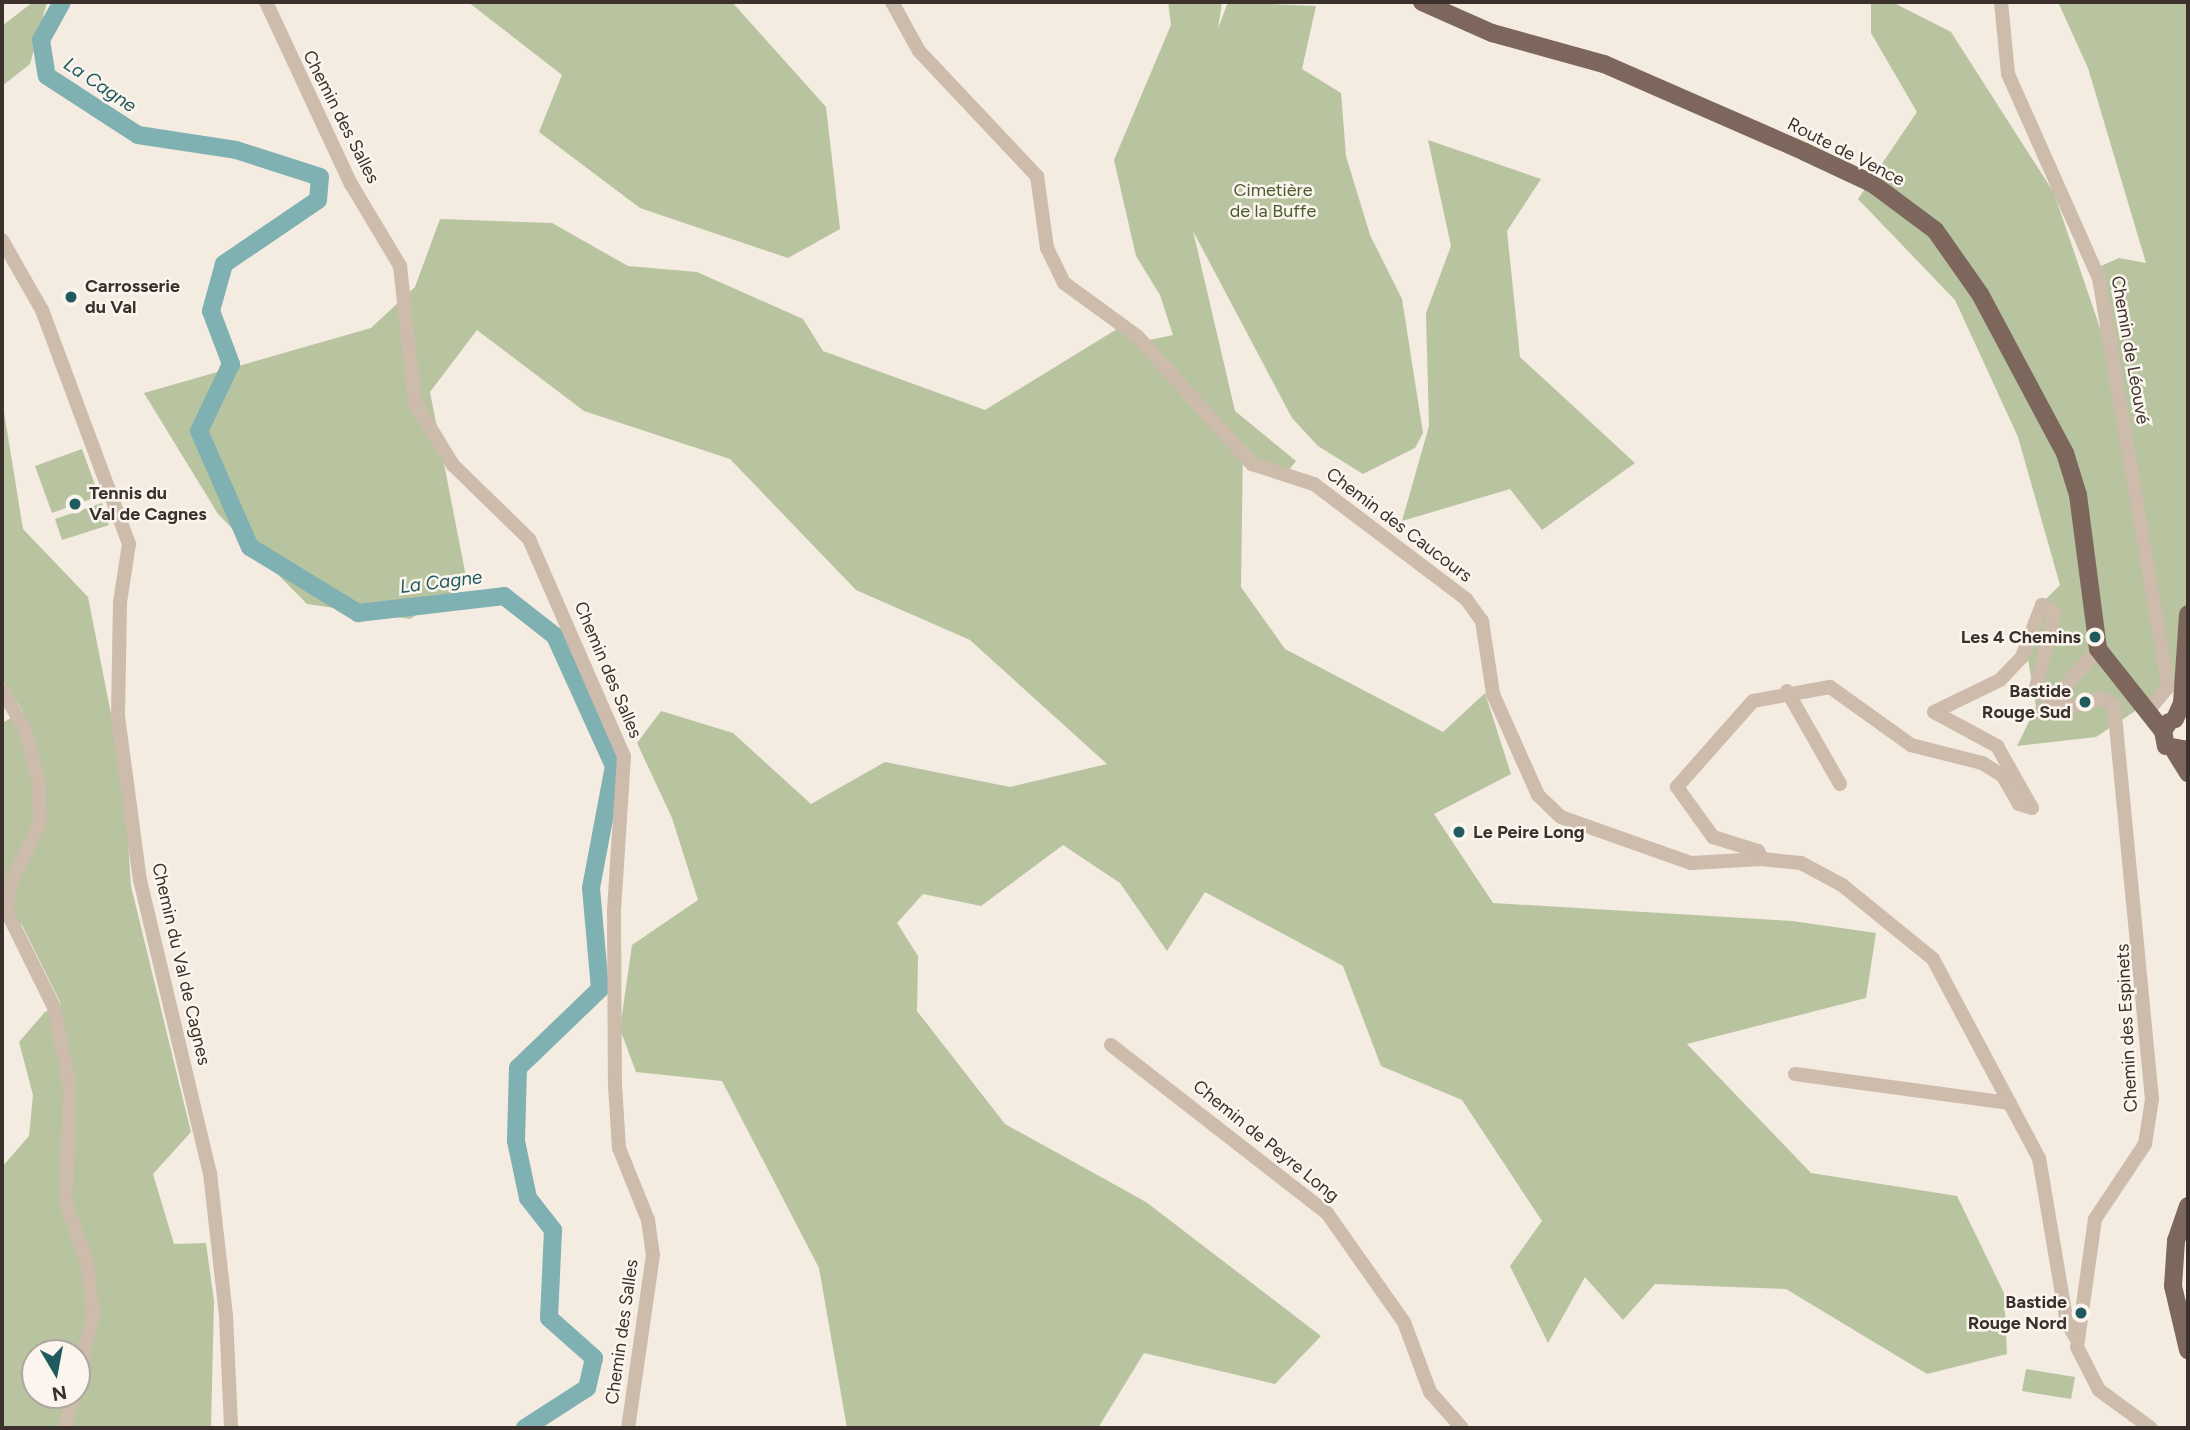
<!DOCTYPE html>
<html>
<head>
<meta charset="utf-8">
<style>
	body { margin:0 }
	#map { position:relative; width:2190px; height:1430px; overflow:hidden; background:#f4ebe1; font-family:Figtree,sans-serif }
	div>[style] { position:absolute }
	.green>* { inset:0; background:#b8c4a0 }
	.river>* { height:18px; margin:-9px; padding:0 9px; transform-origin:9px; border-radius:9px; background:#7fb0b2 }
	.minor>* { height:14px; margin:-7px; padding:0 7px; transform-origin:7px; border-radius:7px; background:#cdbbac }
	.major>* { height:18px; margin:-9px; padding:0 9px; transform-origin:9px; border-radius:9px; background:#7d675c }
	.dots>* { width:19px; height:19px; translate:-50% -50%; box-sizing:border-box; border:4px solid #fbf5ee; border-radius:50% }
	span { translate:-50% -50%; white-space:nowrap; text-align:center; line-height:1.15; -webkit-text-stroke:5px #fbf5ee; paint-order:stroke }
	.street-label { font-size:18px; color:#3b302b }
	.park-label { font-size:18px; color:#4a5a2e }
	.poi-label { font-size:18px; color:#3b302b; font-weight:700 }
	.left { translate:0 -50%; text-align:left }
	.right { translate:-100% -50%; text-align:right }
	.water-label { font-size:19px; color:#1f5a5e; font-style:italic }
	.frame { position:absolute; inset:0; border:4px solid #3b302b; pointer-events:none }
	.north { position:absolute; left:21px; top:1339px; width:70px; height:70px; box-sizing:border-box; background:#fbf5ee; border:2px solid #aea6a0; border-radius:50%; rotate:170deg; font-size:19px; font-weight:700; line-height:28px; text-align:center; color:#3b302b }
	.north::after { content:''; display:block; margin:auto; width:24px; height:32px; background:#1f5a5e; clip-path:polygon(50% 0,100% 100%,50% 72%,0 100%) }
</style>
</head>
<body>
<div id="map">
	<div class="green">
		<i style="clip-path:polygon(33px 2px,47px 2px,30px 64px,2px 86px,2px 26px)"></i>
		<i style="clip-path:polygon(468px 2px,732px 2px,826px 107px,840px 229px,788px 258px,640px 208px,539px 132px,562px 75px)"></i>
		<i style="clip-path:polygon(1168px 2px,1222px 2px,1218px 29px,1228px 2px,1316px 6px,1302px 69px,1341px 93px,1346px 156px,1370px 235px,1402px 299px,1423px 433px,1415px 448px,1363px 474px,1318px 446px,1292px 418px,1193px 231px,1235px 411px,1296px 461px,1289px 470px,1257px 459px,1243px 444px,1241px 587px,1285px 649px,1443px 732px,1485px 693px,1511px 774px,1434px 814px,1493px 903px,1792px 921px,1876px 933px,1866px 998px,1687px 1044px,1811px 1173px,1957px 1196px,2004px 1293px,2007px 1354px,1927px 1374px,1786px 1289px,1655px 1284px,1623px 1320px,1585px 1277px,1548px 1343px,1510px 1266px,1542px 1221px,1462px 1100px,1381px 1066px,1343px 966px,1205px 892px,1167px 951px,1120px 883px,1063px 845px,981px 906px,923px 894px,897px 923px,918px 956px,917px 1011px,1005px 1124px,1146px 1202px,1321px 1336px,1275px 1384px,1144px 1353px,1098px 1428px,847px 1428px,819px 1268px,722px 1081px,636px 1072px,620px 1029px,632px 945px,698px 900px,672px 818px,637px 743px,661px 711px,733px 733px,811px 804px,885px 762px,1010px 787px,1107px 764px,970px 640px,856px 590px,730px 459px,584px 411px,477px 330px,430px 392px,467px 582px,410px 619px,307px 604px,218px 514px,144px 393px,371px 328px,415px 287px,440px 219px,552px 223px,628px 266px,697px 272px,803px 319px,823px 351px,985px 410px,1117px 329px,1135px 343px,1173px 335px,1160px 295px,1136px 256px,1114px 160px,1171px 25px)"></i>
		<i style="clip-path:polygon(1871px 2px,1892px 2px,1951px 32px,2054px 193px,2101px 331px,2092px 270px,2119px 258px,2146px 263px,2088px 68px,2058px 2px,2188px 2px,2188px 676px,2096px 737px,2017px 746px,2036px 707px,2026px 647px,2034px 611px,2060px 585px,2018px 437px,1955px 300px,1858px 199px,1917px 112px,1871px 33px)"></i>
		<i style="clip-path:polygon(1428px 140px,1541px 179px,1507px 231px,1520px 357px,1635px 463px,1542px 530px,1510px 489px,1402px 521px,1429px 426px,1426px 313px,1451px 246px)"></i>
		<i style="clip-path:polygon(evenodd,2px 400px,23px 529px,88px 597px,124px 780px,131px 886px,191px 1132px,153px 1174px,174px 1244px,206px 1243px,214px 1301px,211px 1428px,2px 1428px,2px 1167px,29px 1136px,33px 1095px,19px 1042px,45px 1012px,61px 1004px,22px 925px,2px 912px,2px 723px,23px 711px,2px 679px,2px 400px,35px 1353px,77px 1353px,77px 1395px,35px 1395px,35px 1353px)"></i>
		<i style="clip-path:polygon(82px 449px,99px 496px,52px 513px,35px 466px)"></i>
		<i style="clip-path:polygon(102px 503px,109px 525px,62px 540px,55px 519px)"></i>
		<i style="clip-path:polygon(2026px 1369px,2075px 1377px,2071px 1399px,2022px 1391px)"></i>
	</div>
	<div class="river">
		<i style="left:62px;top:2px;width:43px;rotate:118.9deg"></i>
		<i style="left:41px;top:40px;width:36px;rotate:81deg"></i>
		<i style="left:47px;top:76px;width:108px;rotate:33deg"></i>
		<i style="left:138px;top:135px;width:99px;rotate:8.7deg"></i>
		<i style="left:236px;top:150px;width:88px;rotate:17.8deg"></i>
		<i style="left:320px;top:177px;width:23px;rotate:95deg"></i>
		<i style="left:318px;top:200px;width:114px;rotate:145.8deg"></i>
		<i style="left:224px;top:264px;width:49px;rotate:105.5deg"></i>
		<i style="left:211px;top:311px;width:57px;rotate:69.3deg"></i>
		<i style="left:231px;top:364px;width:74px;rotate:115.5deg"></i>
		<i style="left:199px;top:431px;width:127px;rotate:66.3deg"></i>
		<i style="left:250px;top:547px;width:127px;rotate:31.4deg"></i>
		<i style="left:358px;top:613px;width:147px;rotate:-6.6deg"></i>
		<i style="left:504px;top:596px;width:65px;rotate:38.1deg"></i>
		<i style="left:555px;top:636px;width:143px;rotate:65.6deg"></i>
		<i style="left:614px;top:766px;width:124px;rotate:100.7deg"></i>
		<i style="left:591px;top:888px;width:101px;rotate:84.9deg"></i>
		<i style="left:600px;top:989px;width:114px;rotate:136.1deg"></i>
		<i style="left:518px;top:1068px;width:73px;rotate:91.6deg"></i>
		<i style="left:516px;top:1141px;width:58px;rotate:78.1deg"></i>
		<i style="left:528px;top:1198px;width:41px;rotate:52deg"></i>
		<i style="left:553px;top:1230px;width:88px;rotate:92.6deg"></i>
		<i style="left:549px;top:1318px;width:60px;rotate:41.6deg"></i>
		<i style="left:594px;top:1358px;width:31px;rotate:103deg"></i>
		<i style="left:587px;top:1388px;width:74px;rotate:147.2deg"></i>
	</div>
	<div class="minor">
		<i style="left:266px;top:2px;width:201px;rotate:65deg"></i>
		<i style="left:351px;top:184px;width:96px;rotate:59.1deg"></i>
		<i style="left:400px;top:266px;width:138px;rotate:83.8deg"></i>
		<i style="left:415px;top:403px;width:73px;rotate:58.5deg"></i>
		<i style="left:453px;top:465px;width:106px;rotate:44.2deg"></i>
		<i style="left:529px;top:539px;width:237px;rotate:66.4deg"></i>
		<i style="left:624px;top:756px;width:154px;rotate:93.7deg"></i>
		<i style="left:614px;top:910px;width:175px;rotate:89.7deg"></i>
		<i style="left:615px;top:1085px;width:63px;rotate:86.4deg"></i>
		<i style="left:619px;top:1148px;width:78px;rotate:68.1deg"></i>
		<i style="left:648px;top:1220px;width:35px;rotate:82deg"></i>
		<i style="left:653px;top:1255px;width:175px;rotate:98.2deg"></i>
		<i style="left:892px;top:2px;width:56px;rotate:61.1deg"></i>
		<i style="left:919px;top:51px;width:172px;rotate:46.7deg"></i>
		<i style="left:1037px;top:176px;width:73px;rotate:82.1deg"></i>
		<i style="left:1047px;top:248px;width:39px;rotate:64deg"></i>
		<i style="left:1064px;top:283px;width:90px;rotate:36deg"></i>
		<i style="left:1137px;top:336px;width:172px;rotate:48.1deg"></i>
		<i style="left:1252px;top:464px;width:65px;rotate:17.9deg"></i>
		<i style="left:1314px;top:484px;width:191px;rotate:37.1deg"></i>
		<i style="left:1466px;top:599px;width:27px;rotate:54deg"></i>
		<i style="left:1482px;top:621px;width:74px;rotate:81.4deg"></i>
		<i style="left:1493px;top:694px;width:111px;rotate:66deg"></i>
		<i style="left:1538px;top:795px;width:32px;rotate:44deg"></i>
		<i style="left:1561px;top:817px;width:138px;rotate:19.5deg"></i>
		<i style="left:1691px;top:863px;width:71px;rotate:-3.2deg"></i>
		<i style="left:2001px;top:2px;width:72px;rotate:84.4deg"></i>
		<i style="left:2008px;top:74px;width:223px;rotate:66deg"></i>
		<i style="left:2099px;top:278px;width:415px;rotate:80.4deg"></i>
		<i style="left:2168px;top:687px;width:34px;rotate:130deg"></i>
		<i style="left:2px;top:240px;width:81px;rotate:60.3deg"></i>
		<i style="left:42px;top:310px;width:250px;rotate:69.6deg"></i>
		<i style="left:129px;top:544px;width:59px;rotate:98.8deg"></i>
		<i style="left:120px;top:602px;width:114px;rotate:91deg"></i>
		<i style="left:118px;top:716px;width:165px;rotate:82.4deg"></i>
		<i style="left:140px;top:880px;width:301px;rotate:76.6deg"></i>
		<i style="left:210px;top:1173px;width:144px;rotate:83.6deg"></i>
		<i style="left:226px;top:1316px;width:112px;rotate:87.4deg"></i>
		<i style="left:2098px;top:649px;width:52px;rotate:131.9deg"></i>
		<i style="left:2063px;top:688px;width:16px;rotate:105deg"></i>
		<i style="left:2059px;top:703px;width:13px;rotate:18deg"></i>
		<i style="left:2071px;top:707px;width:32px;rotate:-16deg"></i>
		<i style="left:2102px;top:698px;width:14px;rotate:30deg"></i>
		<i style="left:2114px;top:705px;width:396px;rotate:84.5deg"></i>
		<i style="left:2152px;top:1099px;width:46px;rotate:98.8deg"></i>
		<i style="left:2145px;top:1144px;width:90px;rotate:123.7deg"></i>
		<i style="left:2095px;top:1219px;width:129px;rotate:98deg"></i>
		<i style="left:2077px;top:1347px;width:48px;rotate:62.9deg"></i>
		<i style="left:2099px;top:1390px;width:64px;rotate:36.2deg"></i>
		<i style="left:2px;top:690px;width:45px;rotate:59.5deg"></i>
		<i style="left:25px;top:729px;width:56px;rotate:75.5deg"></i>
		<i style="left:39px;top:783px;width:39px;rotate:89deg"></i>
		<i style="left:40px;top:822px;width:73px;rotate:115.2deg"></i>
		<i style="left:9px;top:888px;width:24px;rotate:95deg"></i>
		<i style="left:7px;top:912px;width:106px;rotate:63.7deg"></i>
		<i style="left:54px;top:1007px;width:81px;rotate:78.6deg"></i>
		<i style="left:70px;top:1086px;width:117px;rotate:92deg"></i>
		<i style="left:66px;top:1203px;width:64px;rotate:70.7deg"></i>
		<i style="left:87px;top:1263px;width:51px;rotate:83.3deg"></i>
		<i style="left:93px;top:1314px;width:72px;rotate:102.9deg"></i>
		<i style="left:1787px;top:691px;width:107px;rotate:60.3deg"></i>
		<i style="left:2059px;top:703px;width:27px;rotate:-153deg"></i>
		<i style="left:2035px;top:691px;width:80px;rotate:-75.4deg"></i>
		<i style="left:2055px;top:614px;width:16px;rotate:-145deg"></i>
		<i style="left:2042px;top:605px;width:56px;rotate:111deg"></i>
		<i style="left:2022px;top:657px;width:32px;rotate:134deg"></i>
		<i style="left:2000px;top:680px;width:73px;rotate:154.1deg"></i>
		<i style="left:1934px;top:712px;width:72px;rotate:28.4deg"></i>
		<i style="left:1997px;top:746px;width:71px;rotate:60.6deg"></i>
		<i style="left:2032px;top:808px;width:14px;rotate:-163deg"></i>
		<i style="left:2019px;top:804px;width:32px;rotate:-120deg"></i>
		<i style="left:2003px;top:776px;width:25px;rotate:-148deg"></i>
		<i style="left:1982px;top:763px;width:73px;rotate:-165.8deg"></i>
		<i style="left:1911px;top:745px;width:100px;rotate:-144.4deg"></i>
		<i style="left:1830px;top:687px;width:78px;rotate:169.7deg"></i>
		<i style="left:1753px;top:701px;width:115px;rotate:131.5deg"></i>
		<i style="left:1677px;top:787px;width:62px;rotate:54.2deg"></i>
		<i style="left:1713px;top:837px;width:47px;rotate:17.3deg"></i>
		<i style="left:1758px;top:851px;width:9px;rotate:63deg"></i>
		<i style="left:1762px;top:859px;width:39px;rotate:6deg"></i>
		<i style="left:1801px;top:863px;width:47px;rotate:28.2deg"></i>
		<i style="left:1842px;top:885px;width:117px;rotate:39.1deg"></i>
		<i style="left:1933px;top:959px;width:225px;rotate:62deg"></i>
		<i style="left:2039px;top:1158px;width:167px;rotate:80.4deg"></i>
		<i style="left:2067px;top:1323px;width:21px;rotate:59deg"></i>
		<i style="left:1111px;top:1045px;width:274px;rotate:37.9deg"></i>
		<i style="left:1327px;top:1213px;width:133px;rotate:54.8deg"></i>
		<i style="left:1404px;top:1322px;width:75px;rotate:69.6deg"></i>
		<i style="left:1430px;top:1392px;width:48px;rotate:48.4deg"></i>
		<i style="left:1795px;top:1074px;width:217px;rotate:7.7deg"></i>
		<i style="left:64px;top:1428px;width:34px;rotate:-73deg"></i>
	</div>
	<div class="major">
		<i style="left:1422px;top:2px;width:77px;rotate:23.9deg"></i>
		<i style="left:1492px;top:33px;width:116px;rotate:15.5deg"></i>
		<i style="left:1604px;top:64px;width:219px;rotate:23.6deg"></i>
		<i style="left:1805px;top:152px;width:75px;rotate:25.2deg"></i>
		<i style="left:1873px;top:184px;width:77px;rotate:36.6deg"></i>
		<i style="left:1935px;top:230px;width:78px;rotate:54.9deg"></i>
		<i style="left:1980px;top:294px;width:180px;rotate:61.9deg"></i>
		<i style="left:2065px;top:453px;width:44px;rotate:72.8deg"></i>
		<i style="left:2078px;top:495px;width:155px;rotate:82.6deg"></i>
		<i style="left:2098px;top:649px;width:105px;rotate:51.6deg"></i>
		<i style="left:2175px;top:719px;width:17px;rotate:-66deg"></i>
		<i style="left:2182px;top:703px;width:89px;rotate:-86.1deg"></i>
		<i style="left:2169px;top:722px;width:11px;rotate:124deg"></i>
		<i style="left:2163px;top:731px;width:15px;rotate:79deg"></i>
		<i style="left:2166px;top:746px;width:22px;rotate:10deg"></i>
		<i style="left:2175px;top:752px;width:25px;rotate:58deg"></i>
		<i style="left:2188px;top:1206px;width:37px;rotate:109deg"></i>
		<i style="left:2176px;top:1241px;width:45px;rotate:93.8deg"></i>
		<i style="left:2173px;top:1286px;width:66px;rotate:76.8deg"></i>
	</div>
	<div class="dots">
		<i style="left:71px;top:297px;background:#1f5a5e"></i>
		<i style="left:75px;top:504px;background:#1f5a5e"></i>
		<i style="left:2095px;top:637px;background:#1f5a5e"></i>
		<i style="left:2085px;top:702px;background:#1f5a5e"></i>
		<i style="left:1459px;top:832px;background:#1f5a5e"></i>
		<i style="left:2081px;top:1313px;background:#1f5a5e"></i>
	</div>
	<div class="street-label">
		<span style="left:341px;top:117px;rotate:63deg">Chemin des Salles</span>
		<span style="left:1846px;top:152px;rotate:27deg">Route de Vence</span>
		<span style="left:2130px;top:350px;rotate:80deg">Chemin de Léouvé</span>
		<span style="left:1399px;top:525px;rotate:37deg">Chemin des Caucours</span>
		<span style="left:608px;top:670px;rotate:67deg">Chemin des Salles</span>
		<span style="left:181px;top:964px;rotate:77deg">Chemin du Val de Cagnes</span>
		<span style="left:2127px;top:1028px;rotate:-93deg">Chemin des Espinets</span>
		<span style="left:1266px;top:1141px;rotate:39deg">Chemin de Peyre Long</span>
		<span style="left:622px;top:1332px;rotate:-82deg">Chemin des Salles</span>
	</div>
	<div class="park-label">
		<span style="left:1273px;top:201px">Cimetière<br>de la Buffe</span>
	</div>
	<div class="poi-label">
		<span class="left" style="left:85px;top:297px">Carrosserie<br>du Val</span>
		<span class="left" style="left:89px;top:504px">Tennis du<br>Val de Cagnes</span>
		<span class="right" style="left:2081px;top:637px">Les 4 Chemins</span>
		<span class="right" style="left:2071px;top:702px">Bastide<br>Rouge Sud</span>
		<span class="left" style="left:1473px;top:832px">Le Peire Long</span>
		<span class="right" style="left:2067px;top:1313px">Bastide<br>Rouge Nord</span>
	</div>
	<div class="water-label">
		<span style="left:100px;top:85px;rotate:34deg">La Cagne</span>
		<span style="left:441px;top:582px;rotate:-7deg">La Cagne</span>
	</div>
	<div class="frame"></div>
	<div class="north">N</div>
</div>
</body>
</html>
